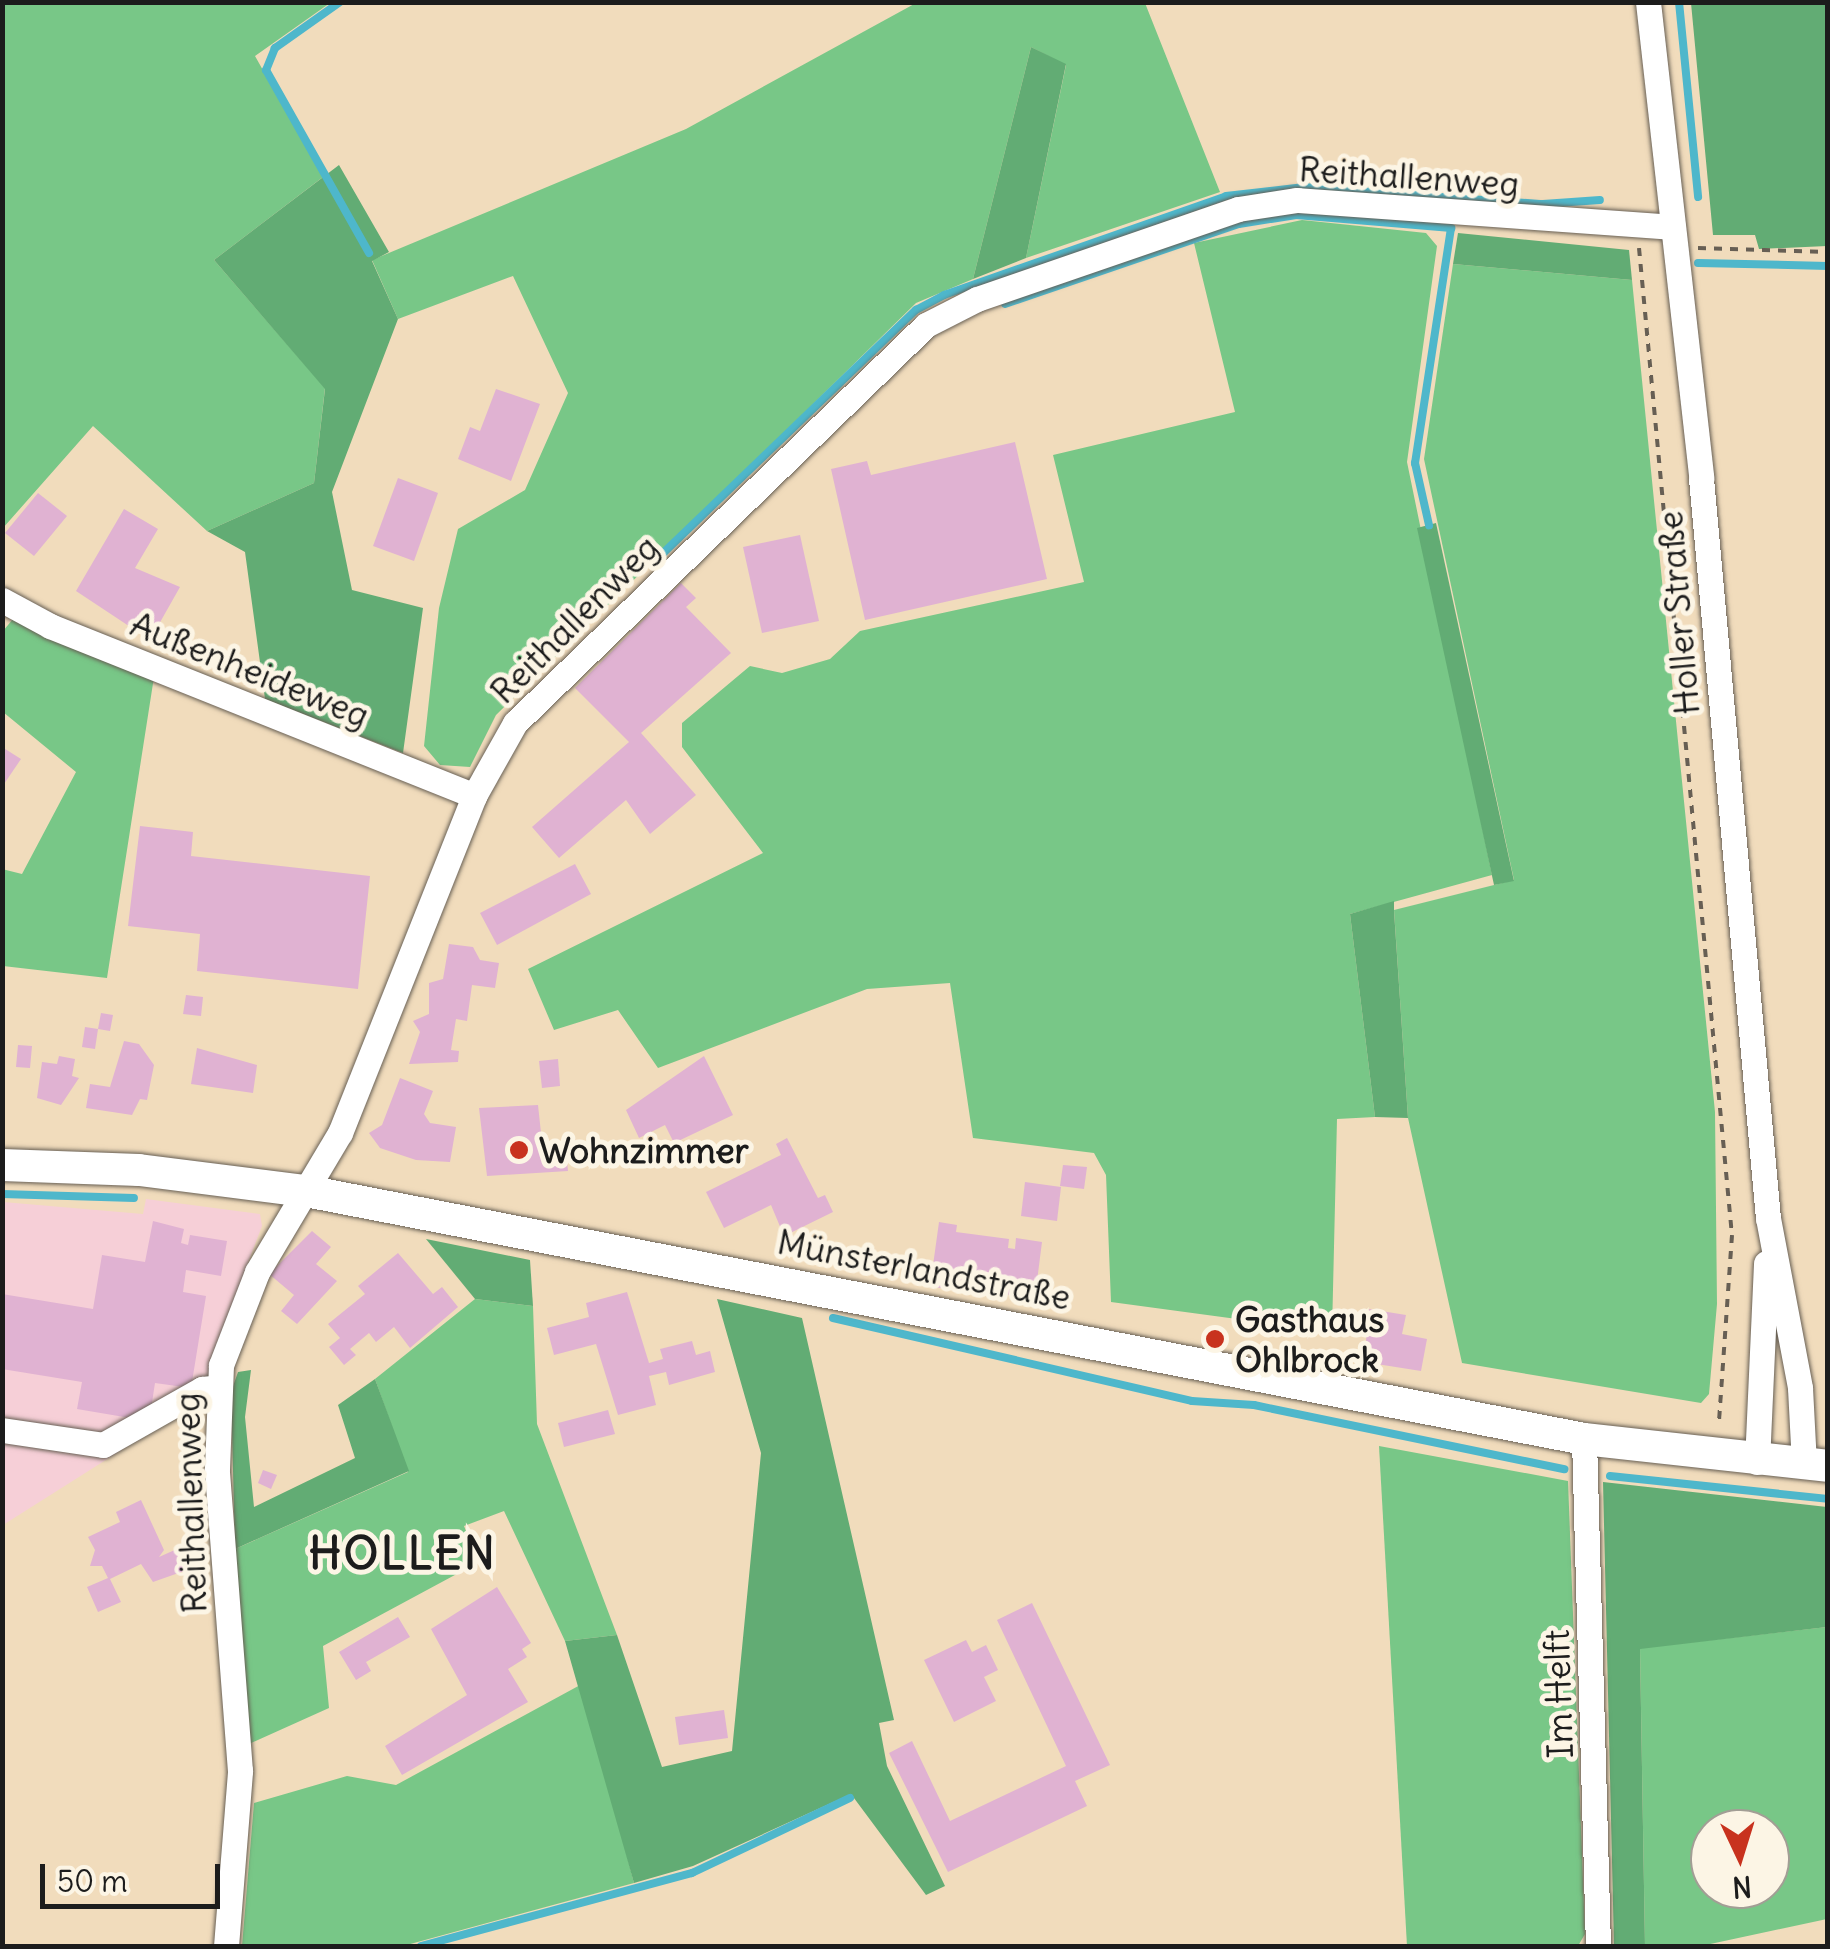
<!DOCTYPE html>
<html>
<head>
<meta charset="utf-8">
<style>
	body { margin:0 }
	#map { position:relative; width:1830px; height:1949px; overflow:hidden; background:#f1dcbc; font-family:Delius,sans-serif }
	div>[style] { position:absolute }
	.built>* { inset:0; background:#f6cfd7 }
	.green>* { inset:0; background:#78c787 }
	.forest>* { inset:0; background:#62ac74 }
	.stream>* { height:8px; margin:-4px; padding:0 4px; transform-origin:4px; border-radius:4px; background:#4eb7cb }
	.building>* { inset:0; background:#e0b2d2 }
	.path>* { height:4px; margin-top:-2px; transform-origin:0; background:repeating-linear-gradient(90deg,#675f54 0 8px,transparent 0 16px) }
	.roads { filter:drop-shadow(0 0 2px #675f54) drop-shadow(0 0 2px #675f54) }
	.minor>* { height:25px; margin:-12.5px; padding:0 12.5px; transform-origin:12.5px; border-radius:12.5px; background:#fff }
	.major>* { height:32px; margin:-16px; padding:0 16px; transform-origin:16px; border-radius:16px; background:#fff }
	.dots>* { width:28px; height:28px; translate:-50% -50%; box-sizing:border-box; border:5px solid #fcf5e5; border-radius:50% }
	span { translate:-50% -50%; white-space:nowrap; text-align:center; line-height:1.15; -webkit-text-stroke:10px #fcf5e5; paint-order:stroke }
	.street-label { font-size:35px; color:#1c1c1c }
	.poi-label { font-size:35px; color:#1c1c1c; font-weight:700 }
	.left { translate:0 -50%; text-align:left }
	.district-label { font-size:45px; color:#1c1c1c; font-weight:700; letter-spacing:2.5px }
	.frame { position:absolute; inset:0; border:5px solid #1c1c1c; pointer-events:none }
	.north { position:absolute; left:1690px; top:1809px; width:100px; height:100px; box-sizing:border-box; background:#fcf5e5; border:2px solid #a29e95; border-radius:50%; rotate:176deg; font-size:28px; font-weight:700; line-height:40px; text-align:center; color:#1c1c1c }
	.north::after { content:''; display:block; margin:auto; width:35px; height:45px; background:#c8321e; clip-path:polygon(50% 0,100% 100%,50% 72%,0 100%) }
	.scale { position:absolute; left:40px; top:1864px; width:180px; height:45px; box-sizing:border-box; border:5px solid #1c1c1c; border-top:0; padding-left:12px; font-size:30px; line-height:35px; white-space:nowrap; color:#1c1c1c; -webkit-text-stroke:8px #fcf5e5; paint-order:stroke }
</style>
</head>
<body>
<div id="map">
	<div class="built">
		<i style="clip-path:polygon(146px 1199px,260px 1214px,262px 1226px,210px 1362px,207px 1396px,3px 1525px,3px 1202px,143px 1214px)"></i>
	</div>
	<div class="green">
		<i style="clip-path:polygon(3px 3px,330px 3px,255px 56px,323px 177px,214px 260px,325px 388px,314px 483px,207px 531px,93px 426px,3px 528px)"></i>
		<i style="clip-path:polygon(916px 3px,1145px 3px,1220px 192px,1026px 258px,1066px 65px,1031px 47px,973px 279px,916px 303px,496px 715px,470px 767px,440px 765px,424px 746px,439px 608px,458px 529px,525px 490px,568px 393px,513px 276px,398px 319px,372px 260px,686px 129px)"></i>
		<i style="clip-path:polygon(1302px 220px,1426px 233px,1437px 246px,1407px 462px,1492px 875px,1350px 914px,1375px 1117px,1337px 1119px,1332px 1332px,1111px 1302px,1106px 1175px,1094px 1153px,973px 1138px,950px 983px,867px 989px,658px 1068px,618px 1010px,554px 1030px,528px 969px,763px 853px,682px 747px,682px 723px,750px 666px,782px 673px,830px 659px,860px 631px,1084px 582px,1053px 455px,1235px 412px,1194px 243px)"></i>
		<i style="clip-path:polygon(1453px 264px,1632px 280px,1715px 1112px,1717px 1304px,1709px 1394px,1701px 1403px,1462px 1363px,1408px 1118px,1394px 910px,1514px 880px,1424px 459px)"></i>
		<i style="clip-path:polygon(13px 619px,154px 677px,107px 978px,3px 966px,2px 869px,22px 874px,76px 772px,3px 712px,3px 631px)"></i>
		<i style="clip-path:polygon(475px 1299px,533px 1306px,537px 1424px,617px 1635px,565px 1641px,504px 1511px,464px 1526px,479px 1562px,323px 1646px,329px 1708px,249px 1744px,235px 1549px,408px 1472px,375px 1379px)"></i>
		<i style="clip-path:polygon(1379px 1446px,1568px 1481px,1585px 1934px,1578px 1946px,1407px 1946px)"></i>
		<i style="clip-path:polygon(evenodd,1827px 1627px,1827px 1919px,1701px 1946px,1645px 1946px,1640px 1648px,1827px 1627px,1710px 1829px,1770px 1829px,1770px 1889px,1710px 1889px,1710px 1829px)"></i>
		<i style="clip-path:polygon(582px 1684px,634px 1883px,403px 1946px,242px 1946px,254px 1803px,347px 1776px,396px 1785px)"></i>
	</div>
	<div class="forest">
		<i style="clip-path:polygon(1691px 3px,1827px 3px,1827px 246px,1759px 249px,1755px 235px,1713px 235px)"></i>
		<i style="clip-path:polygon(1031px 47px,1066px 64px,1026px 258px,973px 279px)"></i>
		<i style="clip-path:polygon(339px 165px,389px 252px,372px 261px,398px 319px,332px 492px,352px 590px,423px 608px,403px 753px,265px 699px,245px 552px,207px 531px,314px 483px,325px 389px,214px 260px)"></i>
		<i style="clip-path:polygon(1458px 233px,1629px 250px,1632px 280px,1453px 264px)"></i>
		<i style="clip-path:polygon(1436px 523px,1514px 881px,1494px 885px,1417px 528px)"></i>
		<i style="clip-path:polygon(1394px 901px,1394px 911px,1408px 1118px,1375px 1117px,1350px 914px)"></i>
		<i style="clip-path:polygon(426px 1239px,530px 1260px,533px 1306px,475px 1299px)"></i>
		<i style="clip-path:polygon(717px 1299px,802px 1318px,894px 1720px,879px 1723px,887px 1766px,945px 1886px,926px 1895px,851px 1794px,693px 1866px,634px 1883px,565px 1641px,617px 1635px,662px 1767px,732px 1751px,761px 1453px)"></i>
		<i style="clip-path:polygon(251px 1370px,245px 1417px,254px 1507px,355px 1458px,338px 1405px,375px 1379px,409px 1471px,235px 1549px,231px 1392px,238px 1372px)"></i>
		<i style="clip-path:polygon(1603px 1482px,1827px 1507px,1827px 1627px,1640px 1649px,1645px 1946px,1614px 1946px)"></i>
	</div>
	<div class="stream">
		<i style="left:340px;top:2px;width:80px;rotate:144.7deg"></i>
		<i style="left:275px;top:48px;width:24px;rotate:112deg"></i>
		<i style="left:266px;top:70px;width:210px;rotate:60.6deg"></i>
		<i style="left:1679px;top:2px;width:196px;rotate:84.4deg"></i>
		<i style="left:1698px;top:263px;width:130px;rotate:1.3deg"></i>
		<i style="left:1005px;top:304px;width:247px;rotate:-18.9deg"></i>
		<i style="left:1239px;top:224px;width:58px;rotate:-9deg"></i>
		<i style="left:1296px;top:215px;width:156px;rotate:4.8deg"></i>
		<i style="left:1451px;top:228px;width:238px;rotate:98.7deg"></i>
		<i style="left:1415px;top:463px;width:64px;rotate:77.3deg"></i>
		<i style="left:656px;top:560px;width:361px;rotate:-43.9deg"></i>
		<i style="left:916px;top:310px;width:32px;rotate:-28deg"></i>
		<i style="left:944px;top:295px;width:299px;rotate:-19.3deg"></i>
		<i style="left:1226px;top:196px;width:79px;rotate:-6.6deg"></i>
		<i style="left:1304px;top:187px;width:240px;rotate:4.1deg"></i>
		<i style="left:1543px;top:204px;width:57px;rotate:-4deg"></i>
		<i style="left:2px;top:1194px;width:132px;rotate:1.7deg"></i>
		<i style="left:833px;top:1318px;width:368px;rotate:13deg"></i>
		<i style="left:1192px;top:1401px;width:62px;rotate:3.7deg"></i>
		<i style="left:1254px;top:1405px;width:317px;rotate:11.7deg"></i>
		<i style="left:1610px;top:1476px;width:219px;rotate:6deg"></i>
		<i style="left:421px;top:1946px;width:281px;rotate:-15.1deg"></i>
		<i style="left:692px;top:1873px;width:175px;rotate:-25.4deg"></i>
	</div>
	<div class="building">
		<i style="clip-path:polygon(496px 389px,540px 404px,511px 481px,458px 459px,470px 427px,480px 431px)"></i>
		<i style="clip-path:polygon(1015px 442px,1047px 579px,865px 620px,831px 469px,867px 461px,871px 475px)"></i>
		<i style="clip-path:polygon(398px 478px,438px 493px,414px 561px,373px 546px)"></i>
		<i style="clip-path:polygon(38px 493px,67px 516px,34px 556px,5px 533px)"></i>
		<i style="clip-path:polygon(124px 509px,158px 529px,135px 568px,180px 587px,150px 640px,76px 591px)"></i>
		<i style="clip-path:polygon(800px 535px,819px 621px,762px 633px,743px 547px)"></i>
		<i style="clip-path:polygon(681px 583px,696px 598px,686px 607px,731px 653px,641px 733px,696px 795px,650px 834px,626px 800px,559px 858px,532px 827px,629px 742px,575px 688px)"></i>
		<i style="clip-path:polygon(2px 747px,21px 759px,2px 787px)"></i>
		<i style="clip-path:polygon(140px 826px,193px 832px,191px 856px,370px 876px,358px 989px,197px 971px,200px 934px,128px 926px)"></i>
		<i style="clip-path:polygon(575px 864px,591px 894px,497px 945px,480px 913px)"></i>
		<i style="clip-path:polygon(449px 944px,473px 947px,480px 960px,499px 963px,495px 988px,472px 985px,467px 1021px,456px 1019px,451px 1050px,459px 1051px,458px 1062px,409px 1064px,420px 1032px,413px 1021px,429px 1014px,429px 983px,443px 979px)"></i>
		<i style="clip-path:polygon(186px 995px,203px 997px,201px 1016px,183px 1014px)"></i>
		<i style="clip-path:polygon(101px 1013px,113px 1015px,110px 1031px,98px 1029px)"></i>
		<i style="clip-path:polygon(85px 1027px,98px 1029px,95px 1049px,82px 1047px)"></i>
		<i style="clip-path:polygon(124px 1041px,139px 1044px,154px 1065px,147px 1100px,140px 1099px,132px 1115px,86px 1108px,90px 1084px,110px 1087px)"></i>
		<i style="clip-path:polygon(18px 1045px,32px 1046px,30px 1068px,16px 1067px)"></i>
		<i style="clip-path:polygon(197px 1048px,257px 1065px,253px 1093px,191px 1084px)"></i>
		<i style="clip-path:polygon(59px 1056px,75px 1059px,72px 1076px,79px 1078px,61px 1105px,37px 1098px,42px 1062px,57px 1064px)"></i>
		<i style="clip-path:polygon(704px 1056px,733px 1115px,674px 1143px,665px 1125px,639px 1138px,626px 1110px)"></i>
		<i style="clip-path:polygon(558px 1059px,560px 1086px,542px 1088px,539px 1061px)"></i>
		<i style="clip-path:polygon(400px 1078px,433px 1091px,424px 1114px,430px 1123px,456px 1127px,450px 1162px,416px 1160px,380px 1148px,369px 1133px,382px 1125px)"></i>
		<i style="clip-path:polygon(538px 1105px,542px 1142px,565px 1141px,568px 1171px,487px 1176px,479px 1108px)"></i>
		<i style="clip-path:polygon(787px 1138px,818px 1198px,825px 1195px,833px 1212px,784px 1236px,771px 1205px,724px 1228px,706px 1192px,781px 1155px,776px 1144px)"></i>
		<i style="clip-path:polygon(1063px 1165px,1087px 1167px,1084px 1189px,1060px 1186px)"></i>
		<i style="clip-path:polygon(1025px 1182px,1061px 1187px,1057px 1221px,1021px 1216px)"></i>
		<i style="clip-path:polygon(153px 1221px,184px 1229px,181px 1243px,188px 1245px,190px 1235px,227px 1241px,221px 1276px,186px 1270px,183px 1292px,206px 1296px,191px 1388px,155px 1383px,151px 1409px,136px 1419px,77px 1409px,82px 1382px,2px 1369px,2px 1294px,93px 1309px,102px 1255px,145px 1262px)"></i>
		<i style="clip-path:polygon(939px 1222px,957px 1225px,956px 1232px,1009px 1239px,1008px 1248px,1015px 1249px,1016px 1238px,1042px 1242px,1035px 1297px,930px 1287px)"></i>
		<i style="clip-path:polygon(312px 1231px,331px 1247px,316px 1264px,337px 1281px,297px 1324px,281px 1311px,294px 1295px,269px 1274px)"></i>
		<i style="clip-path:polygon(398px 1253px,433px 1294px,442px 1287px,458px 1307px,410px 1348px,394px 1327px,376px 1342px,369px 1333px,350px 1349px,356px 1355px,344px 1365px,329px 1347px,340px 1338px,328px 1324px,365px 1294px,358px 1286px)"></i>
		<i style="clip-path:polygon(627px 1292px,649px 1363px,663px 1359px,660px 1349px,692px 1341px,696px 1355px,710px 1351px,715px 1372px,669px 1385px,666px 1372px,649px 1376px,656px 1405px,618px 1415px,596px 1344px,554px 1355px,547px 1328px,589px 1317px,586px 1303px)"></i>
		<i style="clip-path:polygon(1369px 1309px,1406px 1315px,1402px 1334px,1427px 1339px,1421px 1371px,1364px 1362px)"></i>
		<i style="clip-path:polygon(608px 1410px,615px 1434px,564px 1447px,558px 1423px)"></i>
		<i style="clip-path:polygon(263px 1470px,277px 1475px,271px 1489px,258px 1483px)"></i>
		<i style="clip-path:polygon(141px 1500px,164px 1550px,159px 1557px,177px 1549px,187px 1570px,153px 1582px,141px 1564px,110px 1579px,121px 1602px,98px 1612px,87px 1587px,108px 1578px,102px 1566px,90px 1566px,95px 1550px,88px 1537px,120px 1522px,116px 1512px)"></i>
		<i style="clip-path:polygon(497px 1587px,531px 1643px,522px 1649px,527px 1657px,508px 1669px,528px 1702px,402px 1775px,385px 1746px,467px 1695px,431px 1629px)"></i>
		<i style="clip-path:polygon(1032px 1603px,1110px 1765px,1075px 1781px,1087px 1806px,948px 1872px,889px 1753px,912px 1741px,950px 1821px,1066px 1766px,997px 1620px)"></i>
		<i style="clip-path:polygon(398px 1617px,410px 1637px,366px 1662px,371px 1671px,356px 1680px,339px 1652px)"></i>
		<i style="clip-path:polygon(966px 1640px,972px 1652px,986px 1645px,998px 1670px,984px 1677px,996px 1701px,954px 1722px,924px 1660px)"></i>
		<i style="clip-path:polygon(724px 1710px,728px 1738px,679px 1745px,675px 1717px)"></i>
	</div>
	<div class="path">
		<i style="left:1639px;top:248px;width:991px;rotate:84.62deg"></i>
		<i style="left:1732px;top:1235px;width:188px;rotate:94deg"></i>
		<i style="left:1698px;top:248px;width:130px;rotate:1.8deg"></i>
	</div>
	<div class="roads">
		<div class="minor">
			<i style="left:1648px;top:2px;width:479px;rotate:83.6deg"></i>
			<i style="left:1701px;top:478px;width:743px;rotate:84.83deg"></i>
			<i style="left:1768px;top:1218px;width:173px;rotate:79.3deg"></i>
			<i style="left:1800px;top:1388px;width:77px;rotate:87deg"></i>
			<i style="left:2px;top:600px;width:55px;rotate:28.4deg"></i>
			<i style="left:50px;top:626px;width:457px;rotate:21.8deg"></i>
			<i style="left:2px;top:1430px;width:102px;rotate:8.4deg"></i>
			<i style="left:103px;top:1445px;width:114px;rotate:-29.5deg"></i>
			<i style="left:202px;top:1389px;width:18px;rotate:-6deg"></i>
			<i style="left:1584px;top:1439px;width:507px;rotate:88.42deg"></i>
			<i style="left:1757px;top:1462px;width:199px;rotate:-87.4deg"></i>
			<i style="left:226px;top:1946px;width:176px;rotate:-85.4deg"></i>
			<i style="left:240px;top:1771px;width:303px;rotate:-94.4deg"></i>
			<i style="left:217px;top:1469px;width:104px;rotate:-87.8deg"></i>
			<i style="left:221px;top:1365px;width:100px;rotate:-68.8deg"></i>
			<i style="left:257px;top:1272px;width:162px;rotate:-59.2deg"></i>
			<i style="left:340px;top:1133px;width:363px;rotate:-68.3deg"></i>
			<i style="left:474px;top:796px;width:84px;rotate:-60.7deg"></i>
			<i style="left:515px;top:723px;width:572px;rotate:-44.08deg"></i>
			<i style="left:926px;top:325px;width:57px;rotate:-27deg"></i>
			<i style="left:977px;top:299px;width:276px;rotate:-19deg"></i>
			<i style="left:1238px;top:209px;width:60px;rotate:-8.7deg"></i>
			<i style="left:1297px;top:200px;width:376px;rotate:4.1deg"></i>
		</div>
		<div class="major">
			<i style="left:2px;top:1165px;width:137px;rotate:2.1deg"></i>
			<i style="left:139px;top:1170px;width:168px;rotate:7.2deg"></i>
			<i style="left:306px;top:1191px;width:1302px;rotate:10.98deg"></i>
			<i style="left:1584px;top:1439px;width:245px;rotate:6.3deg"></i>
		</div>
	</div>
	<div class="dots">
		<i style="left:519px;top:1150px;background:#c8321e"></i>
		<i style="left:1215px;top:1339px;background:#c8321e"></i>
	</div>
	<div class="street-label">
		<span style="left:1409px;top:176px;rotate:4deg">Reithallenweg</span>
		<span style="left:1678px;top:613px;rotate:-95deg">Holler Straße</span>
		<span style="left:574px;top:619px;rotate:-45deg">Reithallenweg</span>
		<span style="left:250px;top:669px;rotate:22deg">Außenheideweg</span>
		<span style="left:924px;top:1269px;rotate:11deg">Münsterlandstraße</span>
		<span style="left:190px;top:1503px;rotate:-92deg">Reithallenweg</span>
		<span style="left:1558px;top:1694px;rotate:-92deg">Im Helft</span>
	</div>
	<div class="poi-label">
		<span class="left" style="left:539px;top:1150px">Wohnzimmer</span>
		<span class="left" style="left:1235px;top:1339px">Gasthaus<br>Ohlbrock</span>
	</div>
	<div class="district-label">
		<span style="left:403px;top:1554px">HOLLEN</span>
	</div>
	<div class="frame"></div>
	<div class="north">N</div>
	<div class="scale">50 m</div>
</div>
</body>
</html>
